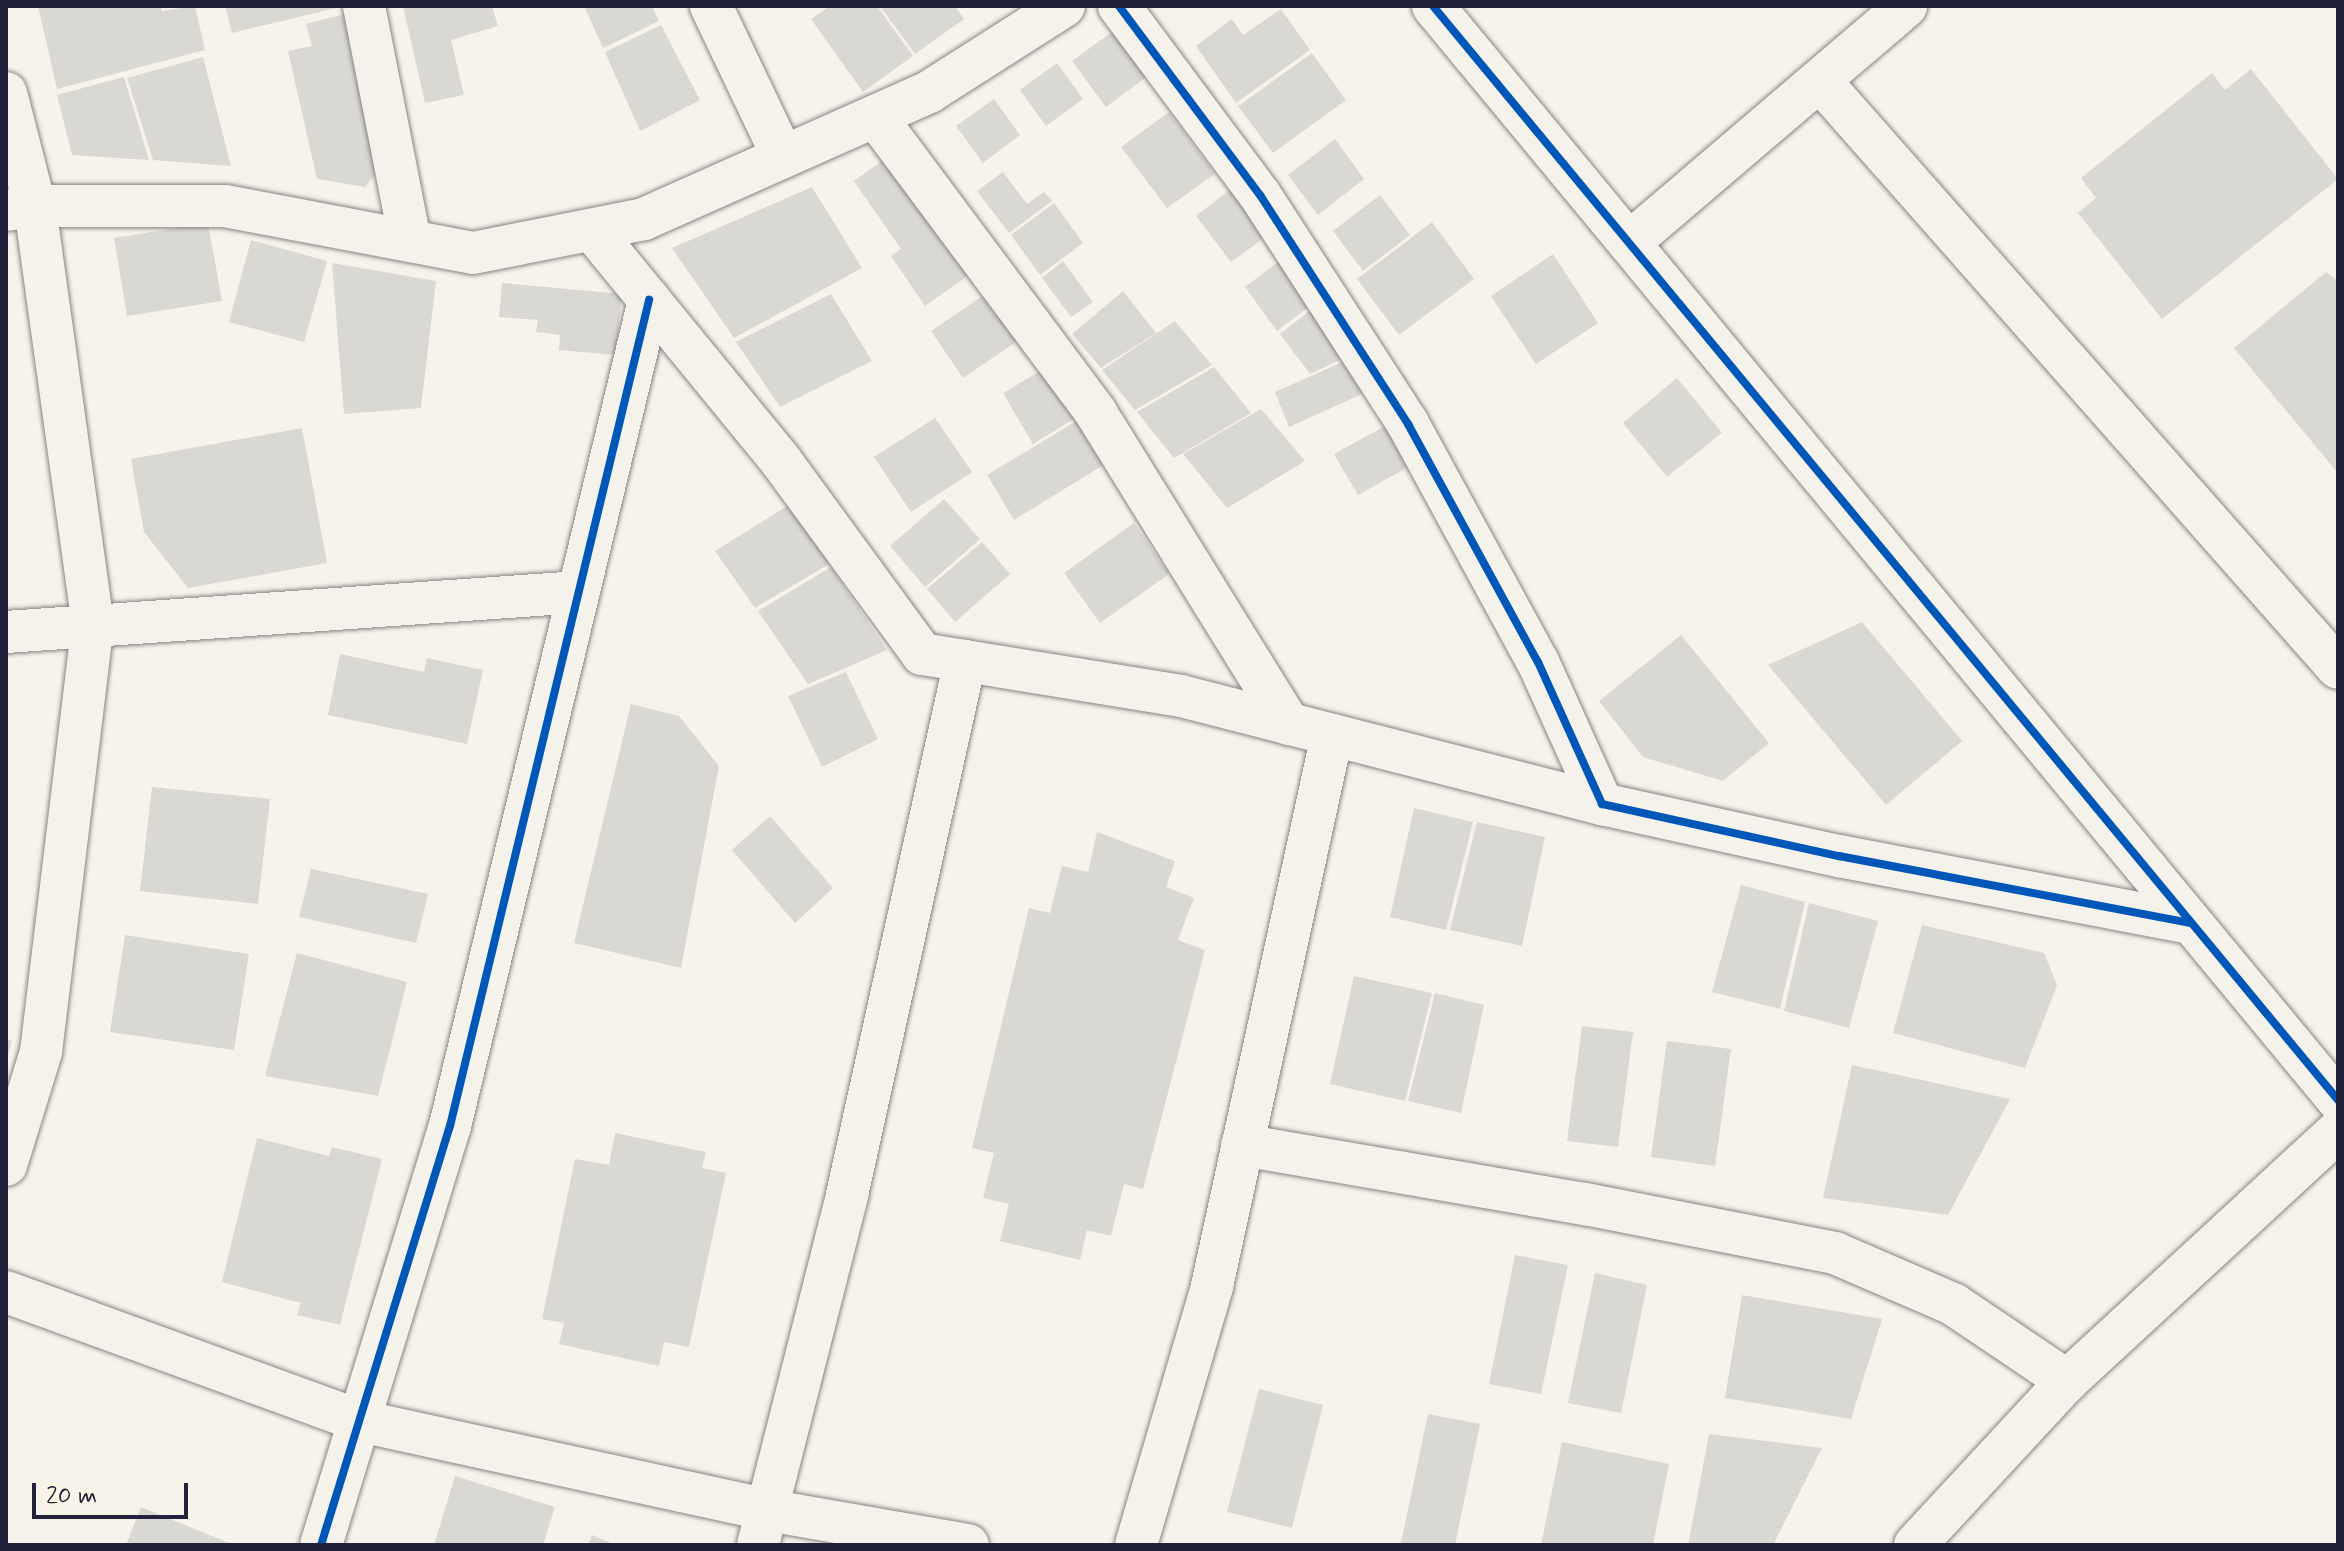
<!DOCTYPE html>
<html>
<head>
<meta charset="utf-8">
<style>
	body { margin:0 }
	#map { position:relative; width:2344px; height:1551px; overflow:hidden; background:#f7f3ea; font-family:Mynerve,sans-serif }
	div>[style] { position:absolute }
	.building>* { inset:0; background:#dad8d2 }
	.roads { filter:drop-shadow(0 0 2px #868485) drop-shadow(0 0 2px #868485) }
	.street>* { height:42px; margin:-21px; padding:0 21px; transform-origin:21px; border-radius:21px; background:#f5f2ec }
	.cycleway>* { height:8px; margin:-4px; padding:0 4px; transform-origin:4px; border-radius:4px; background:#0057b8 }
	span { translate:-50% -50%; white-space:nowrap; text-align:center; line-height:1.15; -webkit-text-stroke:7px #fcf5e5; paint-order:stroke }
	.frame { position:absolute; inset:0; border:8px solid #22223b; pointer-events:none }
	.scale { position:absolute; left:32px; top:1483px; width:156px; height:36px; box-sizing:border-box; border:4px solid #22223b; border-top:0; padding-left:10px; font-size:24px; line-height:28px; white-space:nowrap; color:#22223b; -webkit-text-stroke:6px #fcf5e5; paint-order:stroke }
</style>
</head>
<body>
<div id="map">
	<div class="building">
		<i style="clip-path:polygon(38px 6px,161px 6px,162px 11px,195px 6px,205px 50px,57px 89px)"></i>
		<i style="clip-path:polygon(225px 6px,340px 6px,340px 7px,232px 33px)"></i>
		<i style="clip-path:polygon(403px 6px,492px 6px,498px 26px,451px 40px,464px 95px,425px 103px)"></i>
		<i style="clip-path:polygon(584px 6px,652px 6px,659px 21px,603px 48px)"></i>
		<i style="clip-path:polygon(830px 6px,877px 6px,913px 56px,863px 92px,811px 19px)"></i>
		<i style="clip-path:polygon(880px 6px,955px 6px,964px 19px,915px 54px)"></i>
		<i style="clip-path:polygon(1281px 9px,1310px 50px,1236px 103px,1196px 46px,1232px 19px,1243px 35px)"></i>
		<i style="clip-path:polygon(345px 14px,383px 165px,365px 187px,317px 179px,288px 51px,312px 46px,306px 24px)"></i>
		<i style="clip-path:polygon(661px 25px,700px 100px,640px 131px,605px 52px)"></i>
		<i style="clip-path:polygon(1120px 26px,1153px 72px,1106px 107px,1072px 61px)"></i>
		<i style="clip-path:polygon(1312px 53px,1346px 100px,1273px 153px,1238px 106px)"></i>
		<i style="clip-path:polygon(203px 57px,231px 166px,153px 160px,127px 78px)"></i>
		<i style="clip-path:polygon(1057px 63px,1083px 99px,1046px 126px,1020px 90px)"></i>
		<i style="clip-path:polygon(2251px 69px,2338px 179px,2162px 319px,2078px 213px,2096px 198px,2081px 178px,2212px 73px,2225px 90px)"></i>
		<i style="clip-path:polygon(124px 77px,149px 160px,72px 155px,57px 95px)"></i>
		<i style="clip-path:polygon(994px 99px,1020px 135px,983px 163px,956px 126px)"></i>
		<i style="clip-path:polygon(1169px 112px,1215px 174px,1167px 208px,1121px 147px)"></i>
		<i style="clip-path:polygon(1335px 139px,1364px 179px,1318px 215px,1288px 175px)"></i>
		<i style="clip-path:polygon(894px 152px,976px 270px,925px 306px,891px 256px,901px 249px,854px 181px)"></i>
		<i style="clip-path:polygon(1003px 172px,1027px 204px,1044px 192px,1052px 201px,1009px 233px,977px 191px)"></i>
		<i style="clip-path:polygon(812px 187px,862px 268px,734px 338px,672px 248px)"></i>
		<i style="clip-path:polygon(1232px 188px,1268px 235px,1231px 262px,1196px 216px)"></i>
		<i style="clip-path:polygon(1380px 195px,1410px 235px,1363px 271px,1333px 231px)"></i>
		<i style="clip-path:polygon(1054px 203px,1083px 243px,1040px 275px,1011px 235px)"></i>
		<i style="clip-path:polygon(1432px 222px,1474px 279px,1399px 335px,1357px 279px)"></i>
		<i style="clip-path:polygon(208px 223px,222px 301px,127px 316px,114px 238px)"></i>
		<i style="clip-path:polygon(251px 240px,327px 261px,304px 342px,229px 322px)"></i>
		<i style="clip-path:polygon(1553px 254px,1598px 323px,1536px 364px,1491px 296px)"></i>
		<i style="clip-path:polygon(1286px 256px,1319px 299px,1277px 331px,1245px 287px)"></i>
		<i style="clip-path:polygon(1063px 261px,1093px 302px,1071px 317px,1042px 278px)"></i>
		<i style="clip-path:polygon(332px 263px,436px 281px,421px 408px,344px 414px)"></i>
		<i style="clip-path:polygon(2326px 272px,2338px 281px,2338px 473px,2234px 348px)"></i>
		<i style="clip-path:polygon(502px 283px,622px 294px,616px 355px,559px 350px,560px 335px,536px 332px,538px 320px,499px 317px)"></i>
		<i style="clip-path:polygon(990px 291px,1022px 338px,963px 378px,931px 331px)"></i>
		<i style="clip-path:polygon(1123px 291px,1156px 333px,1101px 368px,1072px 334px)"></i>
		<i style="clip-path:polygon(831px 294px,872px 361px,780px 407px,736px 342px)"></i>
		<i style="clip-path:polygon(1321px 302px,1346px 357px,1310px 374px,1280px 334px)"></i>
		<i style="clip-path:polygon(1175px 321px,1212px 365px,1135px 410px,1102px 370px)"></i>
		<i style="clip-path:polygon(1347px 360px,1362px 394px,1289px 427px,1275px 392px)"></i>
		<i style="clip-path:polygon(1047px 367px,1077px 417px,1033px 444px,1003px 393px)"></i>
		<i style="clip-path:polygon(1214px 367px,1251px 413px,1174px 458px,1137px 412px)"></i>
		<i style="clip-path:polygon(1677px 378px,1722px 433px,1667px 477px,1623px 423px)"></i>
		<i style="clip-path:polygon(1261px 409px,1305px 461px,1227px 508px,1183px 454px)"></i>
		<i style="clip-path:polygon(935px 418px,972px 472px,911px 512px,874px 457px)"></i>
		<i style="clip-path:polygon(1078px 420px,1105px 464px,1014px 520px,987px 475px)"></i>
		<i style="clip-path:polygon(1387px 425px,1410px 466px,1358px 495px,1334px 454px)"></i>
		<i style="clip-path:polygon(302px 428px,327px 563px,188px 588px,144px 532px,131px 459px)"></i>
		<i style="clip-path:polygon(944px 499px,980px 539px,925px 587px,890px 546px)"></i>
		<i style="clip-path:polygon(789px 505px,829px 564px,755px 608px,715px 551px)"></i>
		<i style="clip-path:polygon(1134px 523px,1169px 574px,1100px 623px,1064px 573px)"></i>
		<i style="clip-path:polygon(982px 542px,1010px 574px,955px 622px,927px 589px)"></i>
		<i style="clip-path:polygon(831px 567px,887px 650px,808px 684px,758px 611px)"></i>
		<i style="clip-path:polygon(1862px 622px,1962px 741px,1886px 805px,1768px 665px)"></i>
		<i style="clip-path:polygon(1681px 635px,1769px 743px,1723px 781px,1643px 757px,1599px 701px)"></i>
		<i style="clip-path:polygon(340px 654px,424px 672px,427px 658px,483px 670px,467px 744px,328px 715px)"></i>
		<i style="clip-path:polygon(846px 672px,878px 739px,822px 767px,788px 696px)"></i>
		<i style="clip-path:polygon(631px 704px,679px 716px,719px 766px,681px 968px,574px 943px)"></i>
		<i style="clip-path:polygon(152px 787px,270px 799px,258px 904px,140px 891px)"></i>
		<i style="clip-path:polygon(1414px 808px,1473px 822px,1446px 930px,1390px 917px)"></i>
		<i style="clip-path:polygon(770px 816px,833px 888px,795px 923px,732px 850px)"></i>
		<i style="clip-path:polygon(1477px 822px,1545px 837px,1522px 946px,1450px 930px)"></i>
		<i style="clip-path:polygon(1097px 832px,1175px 861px,1166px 887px,1194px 898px,1178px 940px,1205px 950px,1143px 1189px,1124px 1184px,1111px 1236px,1087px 1230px,1080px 1260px,1000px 1241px,1009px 1204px,983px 1198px,994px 1153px,972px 1148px,1029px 908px,1050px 913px,1062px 866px,1088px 872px)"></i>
		<i style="clip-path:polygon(311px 869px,428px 894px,416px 943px,299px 917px)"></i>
		<i style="clip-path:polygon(1741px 885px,1805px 902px,1780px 1009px,1712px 992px)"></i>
		<i style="clip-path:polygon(1809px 903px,1878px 921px,1849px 1028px,1784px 1011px)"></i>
		<i style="clip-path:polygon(1922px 925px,2044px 953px,2057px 985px,2025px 1068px,1893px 1033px)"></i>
		<i style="clip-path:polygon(125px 935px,249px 954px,234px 1050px,110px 1032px)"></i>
		<i style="clip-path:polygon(297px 953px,407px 982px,378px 1096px,265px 1076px)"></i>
		<i style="clip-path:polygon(1354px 976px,1432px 993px,1405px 1101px,1330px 1084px)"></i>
		<i style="clip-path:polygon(1435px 993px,1484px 1005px,1461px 1113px,1408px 1101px)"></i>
		<i style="clip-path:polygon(1582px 1026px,1633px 1032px,1618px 1147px,1567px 1141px)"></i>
		<i style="clip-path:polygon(6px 1039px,12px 1041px,7px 1059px,6px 1059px)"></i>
		<i style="clip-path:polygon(1667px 1041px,1731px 1049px,1715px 1166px,1651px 1157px)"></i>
		<i style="clip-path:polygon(1852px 1065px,2010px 1099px,1948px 1215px,1823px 1198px)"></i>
		<i style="clip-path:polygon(615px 1133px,706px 1152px,702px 1168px,726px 1173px,689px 1347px,664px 1342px,659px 1366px,559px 1344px,564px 1323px,542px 1319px,575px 1159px,609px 1165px)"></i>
		<i style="clip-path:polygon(257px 1138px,329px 1156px,332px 1147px,382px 1159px,340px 1325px,297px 1315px,301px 1303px,222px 1282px)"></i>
		<i style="clip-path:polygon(1515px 1255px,1568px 1265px,1541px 1394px,1489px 1384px)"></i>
		<i style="clip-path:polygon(1595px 1273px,1647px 1285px,1621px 1413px,1568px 1403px)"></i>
		<i style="clip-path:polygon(1742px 1295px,1882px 1319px,1851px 1419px,1725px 1398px)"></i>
		<i style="clip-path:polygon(1259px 1389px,1323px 1405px,1292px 1528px,1227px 1512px)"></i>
		<i style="clip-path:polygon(1428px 1414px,1480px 1424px,1455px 1545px,1401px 1543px)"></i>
		<i style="clip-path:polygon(1709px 1434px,1822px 1448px,1773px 1545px,1688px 1545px)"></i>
		<i style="clip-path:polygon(1562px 1442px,1669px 1464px,1653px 1545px,1541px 1545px)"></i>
		<i style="clip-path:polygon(455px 1476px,555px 1507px,543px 1545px,434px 1545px)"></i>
		<i style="clip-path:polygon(141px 1507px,234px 1545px,126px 1545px)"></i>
		<i style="clip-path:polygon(592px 1535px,616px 1545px,588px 1545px)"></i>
	</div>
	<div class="roads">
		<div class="street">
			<i style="left:364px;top:6px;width:239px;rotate:78.9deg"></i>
			<i style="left:711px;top:6px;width:167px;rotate:64.5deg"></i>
			<i style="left:1119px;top:6px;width:236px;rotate:53.3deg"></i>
			<i style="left:1260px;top:195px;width:273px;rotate:57.1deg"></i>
			<i style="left:1408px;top:424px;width:271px;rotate:61.4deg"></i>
			<i style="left:1538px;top:662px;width:156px;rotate:65.7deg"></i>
			<i style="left:1602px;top:804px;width:243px;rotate:12.4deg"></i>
			<i style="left:1839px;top:856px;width:357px;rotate:10.8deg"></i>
			<i style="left:1433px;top:6px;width:1420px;rotate:50.4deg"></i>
			<i style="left:1821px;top:82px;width:781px;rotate:48.58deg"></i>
			<i style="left:6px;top:93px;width:117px;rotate:75.6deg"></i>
			<i style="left:35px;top:206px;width:190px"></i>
			<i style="left:225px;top:206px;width:252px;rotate:10.7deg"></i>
			<i style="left:473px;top:253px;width:174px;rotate:-11.2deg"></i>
			<i style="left:644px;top:219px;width:312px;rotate:-24deg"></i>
			<i style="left:929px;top:92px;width:160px;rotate:-32.5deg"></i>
			<i style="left:875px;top:116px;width:370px;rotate:53.3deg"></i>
			<i style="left:1096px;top:413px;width:366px;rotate:58.2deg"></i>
			<i style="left:592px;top:230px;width:298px;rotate:50.7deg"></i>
			<i style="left:781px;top:461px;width:239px;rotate:53.8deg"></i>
			<i style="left:922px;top:654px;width:262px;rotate:9.2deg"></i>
			<i style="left:1181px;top:696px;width:435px;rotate:14.4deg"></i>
			<i style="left:1630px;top:242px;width:363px;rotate:-40.5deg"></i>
			<i style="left:6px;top:632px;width:574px;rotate:-3.99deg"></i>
			<i style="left:1242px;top:1145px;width:348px;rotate:9.8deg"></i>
			<i style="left:1585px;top:1204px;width:255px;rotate:11.1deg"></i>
			<i style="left:1835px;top:1253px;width:129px;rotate:23.4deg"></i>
			<i style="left:1953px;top:1304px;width:138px;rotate:34deg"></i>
			<i style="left:6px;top:1165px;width:118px;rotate:-72.8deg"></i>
			<i style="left:41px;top:1052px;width:430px;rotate:-83.1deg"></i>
			<i style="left:93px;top:625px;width:423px;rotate:-97.9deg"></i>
			<i style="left:35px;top:206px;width:28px;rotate:172deg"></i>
			<i style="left:6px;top:1292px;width:377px;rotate:20deg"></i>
			<i style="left:360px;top:1421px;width:417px;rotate:12.3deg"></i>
			<i style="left:767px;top:1510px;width:204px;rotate:9.9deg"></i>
			<i style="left:321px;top:1545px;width:438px;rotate:-72.9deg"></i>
			<i style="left:450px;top:1126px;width:850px;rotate:-76.45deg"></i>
			<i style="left:758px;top:1545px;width:361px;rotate:-75.7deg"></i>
			<i style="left:847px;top:1195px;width:547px;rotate:-77.54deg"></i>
			<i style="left:1136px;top:1545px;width:270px;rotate:-73.6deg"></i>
			<i style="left:1212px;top:1286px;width:564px;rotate:-77.71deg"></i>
			<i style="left:1915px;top:1545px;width:224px;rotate:-47.2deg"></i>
			<i style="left:2067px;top:1381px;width:369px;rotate:-42.7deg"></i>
		</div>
	</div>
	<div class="cycleway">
		<i style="left:1119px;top:6px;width:236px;rotate:53.3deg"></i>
		<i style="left:1260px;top:195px;width:273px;rotate:57.1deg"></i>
		<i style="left:1408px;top:424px;width:271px;rotate:61.4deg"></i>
		<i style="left:1538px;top:662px;width:156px;rotate:65.7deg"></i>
		<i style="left:1602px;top:804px;width:243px;rotate:12.4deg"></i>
		<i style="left:1839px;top:856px;width:357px;rotate:10.8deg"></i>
		<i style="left:1433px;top:6px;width:1420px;rotate:50.4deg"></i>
		<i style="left:321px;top:1545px;width:438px;rotate:-72.9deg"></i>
		<i style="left:450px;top:1126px;width:850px;rotate:-76.45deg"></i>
	</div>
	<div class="frame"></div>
	<div class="scale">20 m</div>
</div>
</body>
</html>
